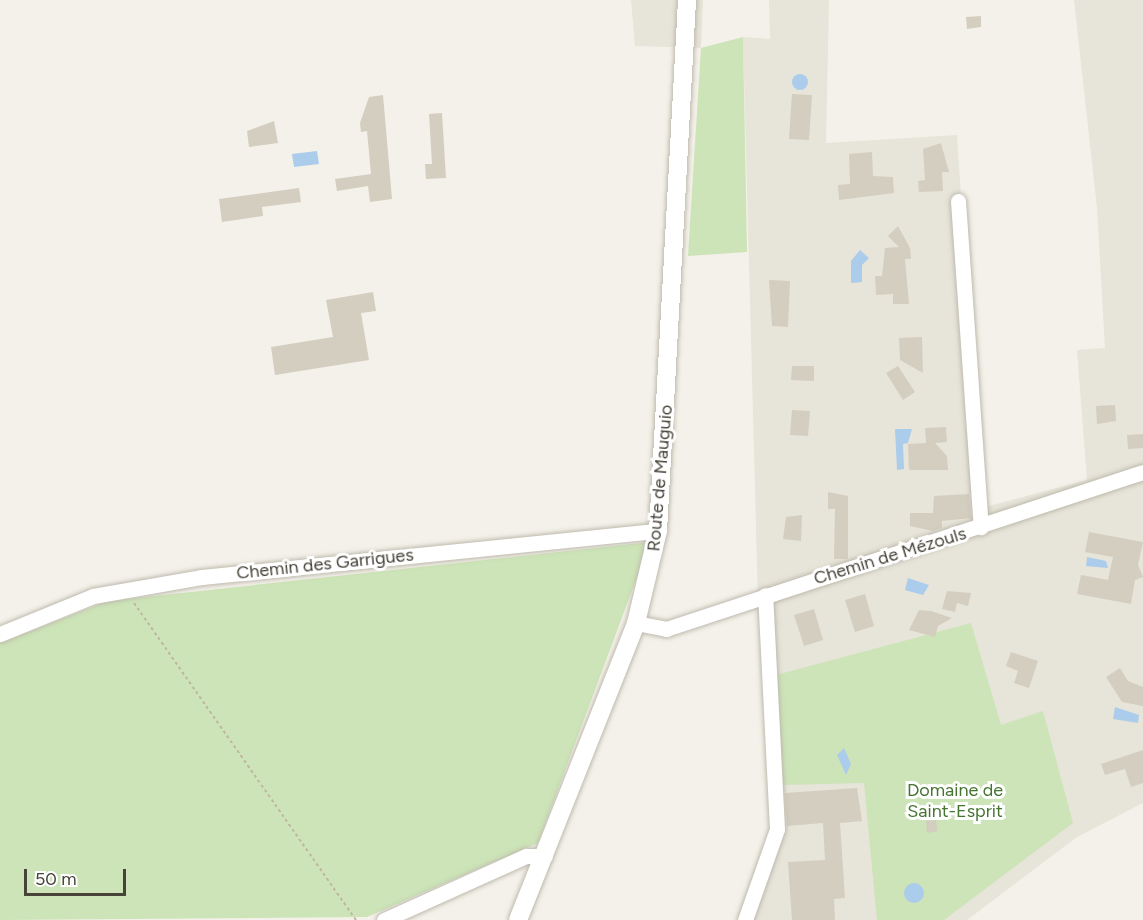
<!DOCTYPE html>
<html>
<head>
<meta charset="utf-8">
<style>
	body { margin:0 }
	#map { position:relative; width:1143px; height:920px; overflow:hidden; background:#f4f1ea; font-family:Figtree,sans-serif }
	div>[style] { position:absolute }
	.residential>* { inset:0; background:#e7e4d9 }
	.green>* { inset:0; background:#cce4b7 }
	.water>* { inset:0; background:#accceb }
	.round { border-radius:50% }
	.building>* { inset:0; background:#d4cec0 }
	.path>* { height:2px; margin-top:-1px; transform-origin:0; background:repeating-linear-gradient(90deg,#bfb6a0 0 3px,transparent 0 6px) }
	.roads { filter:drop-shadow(0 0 2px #bebaad) drop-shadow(0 0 2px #bebaad) }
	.minor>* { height:15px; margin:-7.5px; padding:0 7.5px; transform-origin:7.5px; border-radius:7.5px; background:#fff }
	.tertiary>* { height:18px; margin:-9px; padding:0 9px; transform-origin:9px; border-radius:9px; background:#fff }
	span { translate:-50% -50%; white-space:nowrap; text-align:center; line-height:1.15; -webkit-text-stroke:6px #fff; paint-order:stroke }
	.street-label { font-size:18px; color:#474339 }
	.park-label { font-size:18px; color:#457430 }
	.scale { position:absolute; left:24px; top:869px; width:102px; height:27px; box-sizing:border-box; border:3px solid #474339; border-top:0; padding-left:8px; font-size:18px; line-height:21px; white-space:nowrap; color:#474339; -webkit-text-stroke:4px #fff; paint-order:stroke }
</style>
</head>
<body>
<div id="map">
	<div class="residential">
		<i style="clip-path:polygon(631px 0,703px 0,701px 48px,635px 46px)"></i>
		<i style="clip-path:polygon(769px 0,829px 0,826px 143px,957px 135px,981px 508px,1087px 480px,1077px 350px,1105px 348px,1097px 208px,1074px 0,1143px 0,1143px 803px,1077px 837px,967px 920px,748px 920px,772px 835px,758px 603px,743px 37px,770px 39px)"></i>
	</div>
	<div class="green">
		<i style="clip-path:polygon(743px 37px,747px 252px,688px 256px,701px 48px)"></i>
		<i style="clip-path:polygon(650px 542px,538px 843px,367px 917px,0 920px,0 643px,108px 601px)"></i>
		<i style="clip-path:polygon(971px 623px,1001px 725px,1043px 711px,1073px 823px,944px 920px,877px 920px,864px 783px,780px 785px,776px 675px)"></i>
	</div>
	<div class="water">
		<i class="round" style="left:792px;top:74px;width:16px;height:16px"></i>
		<i style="clip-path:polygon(317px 151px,319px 164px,294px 167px,292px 154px)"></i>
		<i style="clip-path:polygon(860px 250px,869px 258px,862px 265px,862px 282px,851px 283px,851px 261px)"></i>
		<i style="clip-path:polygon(895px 429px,912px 429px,908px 443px,903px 444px,904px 469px,897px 470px)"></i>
		<i style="clip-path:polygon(1087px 557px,1106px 561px,1108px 568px,1086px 566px)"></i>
		<i style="clip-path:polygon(908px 578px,929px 585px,923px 595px,905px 590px)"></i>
		<i style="clip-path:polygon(1115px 707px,1139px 715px,1138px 723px,1113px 719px)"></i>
		<i style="clip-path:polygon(844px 748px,851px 764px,846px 775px,837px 755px)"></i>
		<i class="round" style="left:904px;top:883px;width:20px;height:20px"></i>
	</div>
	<div class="building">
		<i style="clip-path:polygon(981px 16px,981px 27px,967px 29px,966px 17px)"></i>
		<i style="clip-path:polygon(792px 94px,812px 95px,809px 140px,789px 139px)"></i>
		<i style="clip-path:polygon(383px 95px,392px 199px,370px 202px,368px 186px,337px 191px,335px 179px,371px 174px,367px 131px,361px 132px,360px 123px,369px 97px)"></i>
		<i style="clip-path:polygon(442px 113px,446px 178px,426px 179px,425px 164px,432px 164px,429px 114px)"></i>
		<i style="clip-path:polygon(274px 121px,278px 143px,249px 147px,247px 131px)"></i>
		<i style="clip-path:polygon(941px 143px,949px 172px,942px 172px,943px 191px,919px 192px,918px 181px,925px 180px,923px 149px)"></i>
		<i style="clip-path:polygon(872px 152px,873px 176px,893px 177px,894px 193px,839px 200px,838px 185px,850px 184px,849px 154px)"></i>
		<i style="clip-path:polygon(299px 188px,301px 202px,262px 207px,263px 216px,222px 222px,219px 199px)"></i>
		<i style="clip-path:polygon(898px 226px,910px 248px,911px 259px,905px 259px,909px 304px,893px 304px,893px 294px,876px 295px,875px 276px,882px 276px,885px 248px,899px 247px,888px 236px)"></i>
		<i style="clip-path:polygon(769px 280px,790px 281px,788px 327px,772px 326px)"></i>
		<i style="clip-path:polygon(373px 292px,376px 311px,361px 313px,369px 360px,275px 375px,271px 347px,333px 337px,326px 300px)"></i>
		<i style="clip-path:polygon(922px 337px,923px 373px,900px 360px,899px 338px)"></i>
		<i style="clip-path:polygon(792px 366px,814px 366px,814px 381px,791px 380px)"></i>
		<i style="clip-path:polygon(898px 366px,915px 392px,903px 400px,886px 373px)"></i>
		<i style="clip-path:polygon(1115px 405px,1116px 421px,1097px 424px,1096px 406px)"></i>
		<i style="clip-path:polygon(792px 410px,810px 411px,808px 436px,790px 435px)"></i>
		<i style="clip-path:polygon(946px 427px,947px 442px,935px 443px,947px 456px,948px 470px,909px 470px,908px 444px,926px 443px,925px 428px)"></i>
		<i style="clip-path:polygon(1143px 434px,1143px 448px,1128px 449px,1127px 435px)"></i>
		<i style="clip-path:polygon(828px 492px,848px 496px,848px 559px,834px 559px,835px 509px,828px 509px)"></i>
		<i style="clip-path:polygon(969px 494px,971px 518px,942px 521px,942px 528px,933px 531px,910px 526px,910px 513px,933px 513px,934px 496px)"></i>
		<i style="clip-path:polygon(802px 515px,801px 541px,783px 539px,786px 517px)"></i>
		<i style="clip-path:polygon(1089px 532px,1143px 542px,1138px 565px,1143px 577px,1135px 580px,1131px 604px,1077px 594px,1081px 575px,1108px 580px,1113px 557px,1085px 552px)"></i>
		<i style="clip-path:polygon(947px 591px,971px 593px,968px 606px,957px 603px,955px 612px,942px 609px)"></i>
		<i style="clip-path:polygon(865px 594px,874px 626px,855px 632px,845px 600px)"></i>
		<i style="clip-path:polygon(814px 609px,823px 640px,804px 646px,794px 615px)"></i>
		<i style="clip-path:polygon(919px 610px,931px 611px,952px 618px,938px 626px,935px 637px,909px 630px)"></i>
		<i style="clip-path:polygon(1011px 652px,1038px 661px,1029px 688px,1014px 683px,1018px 671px,1006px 666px)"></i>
		<i style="clip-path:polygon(1120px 668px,1128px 681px,1143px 687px,1143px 706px,1122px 702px,1106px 677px)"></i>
		<i style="clip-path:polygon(1143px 750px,1143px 783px,1131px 787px,1125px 769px,1105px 775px,1101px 764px)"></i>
		<i style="clip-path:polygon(857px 788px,862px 821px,840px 823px,845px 898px,834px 899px,835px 920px,792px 920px,788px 862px,825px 860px,823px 823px,787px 826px,785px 793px)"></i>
		<i style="clip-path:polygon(936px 820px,938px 831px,927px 833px,926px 821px)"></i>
	</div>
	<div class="path">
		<i style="left:134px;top:603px;width:387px;rotate:55deg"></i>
	</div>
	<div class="roads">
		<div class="minor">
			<i style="left:958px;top:201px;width:327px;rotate:86deg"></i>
			<i style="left:636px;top:623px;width:31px;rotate:11deg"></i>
			<i style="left:666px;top:629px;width:502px;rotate:-18.22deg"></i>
			<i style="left:0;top:634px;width:100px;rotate:-22.2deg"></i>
			<i style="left:93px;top:596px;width:111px;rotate:-9.9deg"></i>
			<i style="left:202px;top:577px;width:458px;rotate:-5.8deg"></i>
			<i style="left:384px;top:920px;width:156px;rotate:-24.3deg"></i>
			<i style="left:526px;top:856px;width:19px"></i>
			<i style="left:745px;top:920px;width:96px;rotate:-70.6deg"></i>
			<i style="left:777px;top:829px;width:234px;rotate:-92.9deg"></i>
		</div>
		<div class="tertiary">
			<i style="left:518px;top:920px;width:320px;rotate:-68.3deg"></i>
			<i style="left:636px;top:623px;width:95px;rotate:-76.6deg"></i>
			<i style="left:658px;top:531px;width:532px;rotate:-86.87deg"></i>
		</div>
	</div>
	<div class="street-label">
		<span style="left:660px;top:478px;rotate:-85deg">Route de Mauguio</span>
		<span style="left:890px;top:556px;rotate:-17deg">Chemin de Mézouls</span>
		<span style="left:325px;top:564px;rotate:-6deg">Chemin des Garrigues</span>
	</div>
	<div class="park-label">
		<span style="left:955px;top:801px">Domaine de<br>Saint-Esprit</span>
	</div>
	<div class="scale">50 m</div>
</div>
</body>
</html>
